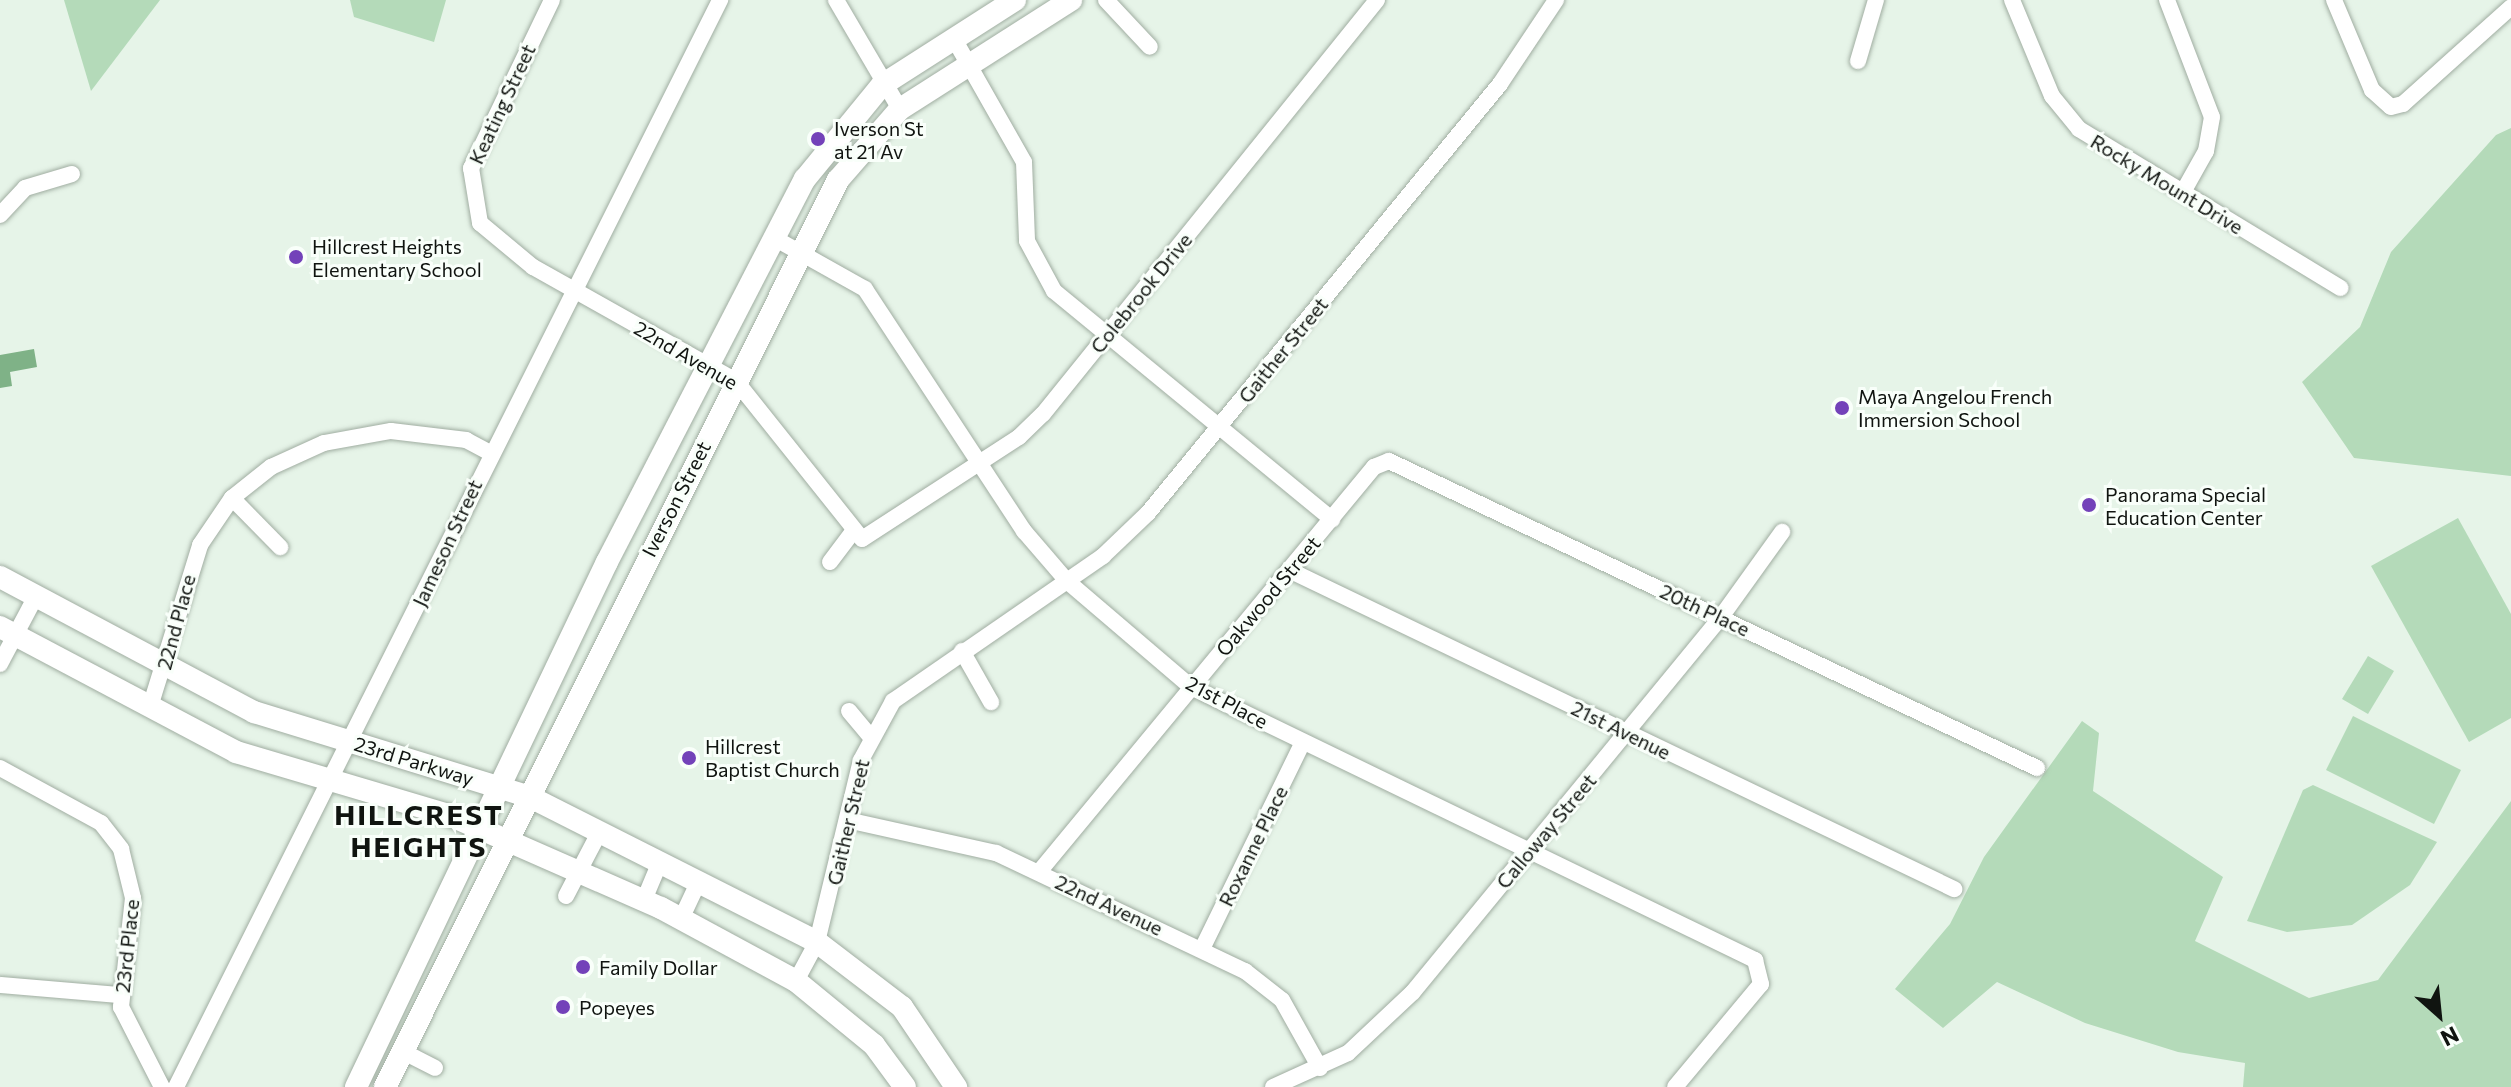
<!DOCTYPE html>
<html>
<head>
<meta charset="utf-8">
<style>
	body { margin:0 }
	#map { position:relative; width:2511px; height:1087px; overflow:hidden; background:#e6f4e8; font-family:Commissioner,sans-serif }
	div>[style] { position:absolute }
	.green>* { inset:0; background:#b4dab9 }
	.water>* { inset:0; background:#7fb287 }
	.roads { filter:drop-shadow(0 0 2px #a0ada1) drop-shadow(0 0 2px #a0ada1) }
	.street>* { height:16px; margin:-8px; padding:0 8px; transform-origin:8px; border-radius:8px; background:#fff }
	.secondary>* { height:22px; margin:-11px; padding:0 11px; transform-origin:11px; border-radius:11px; background:#fff }
	.dots>* { width:22px; height:22px; translate:-50% -50%; box-sizing:border-box; border:4px solid #f9fffa; border-radius:50% }
	span { translate:-50% -50%; white-space:nowrap; text-align:center; line-height:1.15; -webkit-text-stroke:6px #f9fffa; paint-order:stroke }
	.street-label { font-size:20px; color:#101410 }
	.poi-label { font-size:20px; color:#101410 }
	.left { translate:0 -50%; text-align:left }
	.district-label { font-size:28px; color:#101410; font-weight:700; letter-spacing:2px }
	.north { position:absolute; left:2399px; top:975px; width:80px; height:80px; -webkit-text-stroke:6px #f9fffa; paint-order:stroke; rotate:153deg; font-size:22px; font-weight:700; line-height:32px; text-align:center; color:#101410 }
	.north::after { content:''; display:block; margin:auto; width:28px; height:36px; background:#101410; clip-path:polygon(50% 0,100% 100%,50% 72%,0 100%) }
</style>
</head>
<body>
<div id="map">
	<div class="green">
		<i style="clip-path:polygon(64px 0,160px 0,91px 91px)"></i>
		<i style="clip-path:polygon(350px 0,446px 0,434px 42px,354px 17px)"></i>
		<i style="clip-path:polygon(2511px 128px,2511px 476px,2354px 458px,2302px 382px,2360px 327px,2391px 252px,2496px 135px)"></i>
		<i style="clip-path:polygon(2458px 518px,2511px 614px,2511px 718px,2469px 742px,2371px 566px)"></i>
		<i style="clip-path:polygon(2368px 656px,2394px 671px,2368px 714px,2342px 699px)"></i>
		<i style="clip-path:polygon(2353px 716px,2461px 770px,2434px 824px,2326px 770px)"></i>
		<i style="clip-path:polygon(2082px 721px,2099px 733px,2093px 791px,2223px 877px,2195px 941px,2309px 998px,2378px 980px,2511px 801px,2511px 1087px,2243px 1087px,2245px 1063px,2178px 1052px,2085px 1023px,1997px 982px,1943px 1028px,1895px 989px,1950px 924px,1984px 857px)"></i>
		<i style="clip-path:polygon(2313px 785px,2437px 842px,2410px 885px,2352px 925px,2287px 932px,2247px 921px,2303px 790px)"></i>
	</div>
	<div class="water">
		<i style="clip-path:polygon(34px 349px,37px 367px,10px 372px,12px 386px,0 388px,0 355px)"></i>
	</div>
	<div class="roads">
		<div class="street">
			<i style="left:552px;top:0;width:187px;rotate:115.7deg"></i>
			<i style="left:471px;top:168px;width:56px;rotate:80.7deg"></i>
			<i style="left:480px;top:223px;width:69px;rotate:39.7deg"></i>
			<i style="left:533px;top:267px;width:233px;rotate:29.3deg"></i>
			<i style="left:736px;top:381px;width:202px;rotate:51.4deg"></i>
			<i style="left:862px;top:539px;width:187px;rotate:-33deg"></i>
			<i style="left:1019px;top:437px;width:33px;rotate:-44deg"></i>
			<i style="left:1043px;top:414px;width:532px;rotate:-51.1deg"></i>
			<i style="left:836px;top:0;width:126px;rotate:59.6deg"></i>
			<i style="left:1106px;top:0;width:64px;rotate:46.9deg"></i>
			<i style="left:2012px;top:0;width:104px;rotate:67.4deg"></i>
			<i style="left:2052px;top:96px;width:43px;rotate:50.7deg"></i>
			<i style="left:2079px;top:129px;width:306px;rotate:31.3deg"></i>
			<i style="left:2167px;top:0;width:125px;rotate:69deg"></i>
			<i style="left:2212px;top:117px;width:35px;rotate:100deg"></i>
			<i style="left:2206px;top:151px;width:47px;rotate:119.3deg"></i>
			<i style="left:2334px;top:0;width:98px;rotate:67.1deg"></i>
			<i style="left:2372px;top:90px;width:25px;rotate:42deg"></i>
			<i style="left:2391px;top:107px;width:12px;rotate:-14deg"></i>
			<i style="left:2403px;top:104px;width:145px;rotate:-41.9deg"></i>
			<i style="left:953px;top:37px;width:144px;rotate:60.4deg"></i>
			<i style="left:1024px;top:162px;width:79px;rotate:87.8deg"></i>
			<i style="left:1027px;top:241px;width:57px;rotate:61.6deg"></i>
			<i style="left:1054px;top:291px;width:360px;rotate:39.4deg"></i>
			<i style="left:1858px;top:61px;width:64px;rotate:-73.6deg"></i>
			<i style="left:0;top:215px;width:37px;rotate:-47deg"></i>
			<i style="left:25px;top:188px;width:49px;rotate:-16.6deg"></i>
			<i style="left:774px;top:238px;width:104px;rotate:29.3deg"></i>
			<i style="left:865px;top:289px;width:290px;rotate:56.7deg"></i>
			<i style="left:1024px;top:531px;width:66px;rotate:49.3deg"></i>
			<i style="left:1067px;top:581px;width:163px;rotate:40.5deg"></i>
			<i style="left:1191px;top:687px;width:627px;rotate:25.83deg"></i>
			<i style="left:1755px;top:960px;width:25px;rotate:76deg"></i>
			<i style="left:1761px;top:984px;width:134px;rotate:129.9deg"></i>
			<i style="left:232px;top:498px;width:69px;rotate:45.6deg"></i>
			<i style="left:830px;top:562px;width:39px;rotate:-53deg"></i>
			<i style="left:1289px;top:570px;width:738px;rotate:25.63deg"></i>
			<i style="left:962px;top:651px;width:59px;rotate:60.4deg"></i>
			<i style="left:0;top:664px;width:77px;rotate:-62.1deg"></i>
			<i style="left:150px;top:707px;width:170px;rotate:-72.8deg"></i>
			<i style="left:200px;top:545px;width:57px;rotate:-55.8deg"></i>
			<i style="left:232px;top:498px;width:50px;rotate:-38.5deg"></i>
			<i style="left:271px;top:467px;width:58px;rotate:-24.4deg"></i>
			<i style="left:324px;top:443px;width:68px;rotate:-10.2deg"></i>
			<i style="left:391px;top:431px;width:76px;rotate:6.8deg"></i>
			<i style="left:466px;top:440px;width:26px;rotate:28deg"></i>
			<i style="left:849px;top:711px;width:34px;rotate:50deg"></i>
			<i style="left:0;top:768px;width:115px;rotate:28.6deg"></i>
			<i style="left:101px;top:823px;width:33px;rotate:52deg"></i>
			<i style="left:121px;top:849px;width:50px;rotate:76.2deg"></i>
			<i style="left:133px;top:898px;width:110px;rotate:96.3deg"></i>
			<i style="left:121px;top:1007px;width:90px;rotate:62.9deg"></i>
			<i style="left:847px;top:820px;width:153px;rotate:12.5deg"></i>
			<i style="left:996px;top:853px;width:276px;rotate:25.4deg"></i>
			<i style="left:1245px;top:971px;width:47px;rotate:38.1deg"></i>
			<i style="left:1282px;top:1000px;width:78px;rotate:60.8deg"></i>
			<i style="left:1039px;top:872px;width:526px;rotate:-50.4deg"></i>
			<i style="left:1374px;top:467px;width:16px;rotate:-22deg"></i>
			<i style="left:1389px;top:461px;width:717px;rotate:25.35deg"></i>
			<i style="left:566px;top:896px;width:73px;rotate:-62.4deg"></i>
			<i style="left:644px;top:900px;width:41px;rotate:-67.2deg"></i>
			<i style="left:681px;top:919px;width:42px;rotate:-64.7deg"></i>
			<i style="left:1202px;top:949px;width:230px;rotate:-64deg"></i>
			<i style="left:796px;top:981px;width:44px;rotate:-61.7deg"></i>
			<i style="left:817px;top:942px;width:187px;rotate:-76.4deg"></i>
			<i style="left:861px;top:760px;width:67px;rotate:-61.5deg"></i>
			<i style="left:893px;top:701px;width:255px;rotate:-34.6deg"></i>
			<i style="left:1103px;top:556px;width:62px;rotate:-43.7deg"></i>
			<i style="left:1148px;top:513px;width:555px;rotate:-50.63deg"></i>
			<i style="left:1500px;top:84px;width:101px;rotate:-56.3deg"></i>
			<i style="left:0;top:985px;width:120px;rotate:4.8deg"></i>
			<i style="left:402px;top:1051px;width:37px;rotate:27deg"></i>
			<i style="left:176px;top:1087px;width:1216px;rotate:-63.41deg"></i>
			<i style="left:1273px;top:1087px;width:82px;rotate:-24.4deg"></i>
			<i style="left:1348px;top:1053px;width:89px;rotate:-43.2deg"></i>
			<i style="left:1413px;top:992px;width:485px;rotate:-50.6deg"></i>
			<i style="left:1721px;top:617px;width:105px;rotate:-54.3deg"></i>
		</div>
		<div class="secondary">
			<i style="left:0;top:577px;width:288px;rotate:28deg"></i>
			<i style="left:254px;top:712px;width:289px;rotate:17.1deg"></i>
			<i style="left:530px;top:797px;width:322px;rotate:26.8deg"></i>
			<i style="left:817px;top:942px;width:107px;rotate:37.4deg"></i>
			<i style="left:902px;top:1007px;width:97px;rotate:56deg"></i>
			<i style="left:0;top:627px;width:267px;rotate:27.9deg"></i>
			<i style="left:236px;top:752px;width:222px;rotate:16.5deg"></i>
			<i style="left:449px;top:815px;width:232px;rotate:23.7deg"></i>
			<i style="left:661px;top:908px;width:153px;rotate:28.4deg"></i>
			<i style="left:796px;top:981px;width:101px;rotate:39.4deg"></i>
			<i style="left:874px;top:1045px;width:52px;rotate:53.6deg"></i>
			<i style="left:356px;top:1087px;width:582px;rotate:-64.45deg"></i>
			<i style="left:607px;top:562px;width:431px;rotate:-62.7deg"></i>
			<i style="left:805px;top:179px;width:122px;rotate:-50.7deg"></i>
			<i style="left:882px;top:85px;width:158px;rotate:-32.6deg"></i>
			<i style="left:385px;top:1087px;width:1014px;rotate:-63.46deg"></i>
			<i style="left:838px;top:180px;width:94px;rotate:-48.9deg"></i>
			<i style="left:900px;top:109px;width:203px;rotate:-32.5deg"></i>
		</div>
	</div>
	<div class="dots">
		<i style="left:818px;top:139px;background:#7342b9"></i>
		<i style="left:296px;top:257px;background:#7342b9"></i>
		<i style="left:1842px;top:408px;background:#7342b9"></i>
		<i style="left:2089px;top:505px;background:#7342b9"></i>
		<i style="left:689px;top:758px;background:#7342b9"></i>
		<i style="left:583px;top:967px;background:#7342b9"></i>
		<i style="left:563px;top:1007px;background:#7342b9"></i>
	</div>
	<div class="street-label">
		<span style="left:502px;top:104px;rotate:-65deg">Keating Street</span>
		<span style="left:2167px;top:184px;rotate:31deg">Rocky Mount Drive</span>
		<span style="left:1141px;top:293px;rotate:-51deg">Colebrook Drive</span>
		<span style="left:1283px;top:350px;rotate:-51deg">Gaither Street</span>
		<span style="left:686px;top:355px;rotate:30deg">22nd Avenue</span>
		<span style="left:676px;top:499px;rotate:-63deg">Iverson Street</span>
		<span style="left:447px;top:543px;rotate:-65deg">Jameson Street</span>
		<span style="left:1268px;top:596px;rotate:-50deg">Oakwood Street</span>
		<span style="left:1705px;top:610px;rotate:25deg">20th Place</span>
		<span style="left:176px;top:622px;rotate:-75deg">22nd Place</span>
		<span style="left:1227px;top:702px;rotate:28deg">21st Place</span>
		<span style="left:1621px;top:730px;rotate:26deg">21st Avenue</span>
		<span style="left:414px;top:761px;rotate:17deg">23rd Parkway</span>
		<span style="left:848px;top:822px;rotate:-77deg">Gaither Street</span>
		<span style="left:1546px;top:831px;rotate:-50deg">Calloway Street</span>
		<span style="left:1253px;top:846px;rotate:-64deg">Roxanne Place</span>
		<span style="left:1109px;top:905px;rotate:25deg">22nd Avenue</span>
		<span style="left:127px;top:946px;rotate:-84deg">23rd Place</span>
	</div>
	<div class="poi-label">
		<span class="left" style="left:834px;top:140px">Iverson St<br>at 21 Av</span>
		<span class="left" style="left:312px;top:258px">Hillcrest Heights<br>Elementary School</span>
		<span class="left" style="left:1858px;top:408px">Maya Angelou French<br>Immersion School</span>
		<span class="left" style="left:2105px;top:506px">Panorama Special<br>Education Center</span>
		<span class="left" style="left:705px;top:758px">Hillcrest<br>Baptist Church</span>
		<span class="left" style="left:599px;top:967px">Family Dollar</span>
		<span class="left" style="left:579px;top:1007px">Popeyes</span>
	</div>
	<div class="district-label">
		<span style="left:419px;top:830px">HILLCREST<br>HEIGHTS</span>
	</div>
	<div class="north">N</div>
</div>
</body>
</html>
